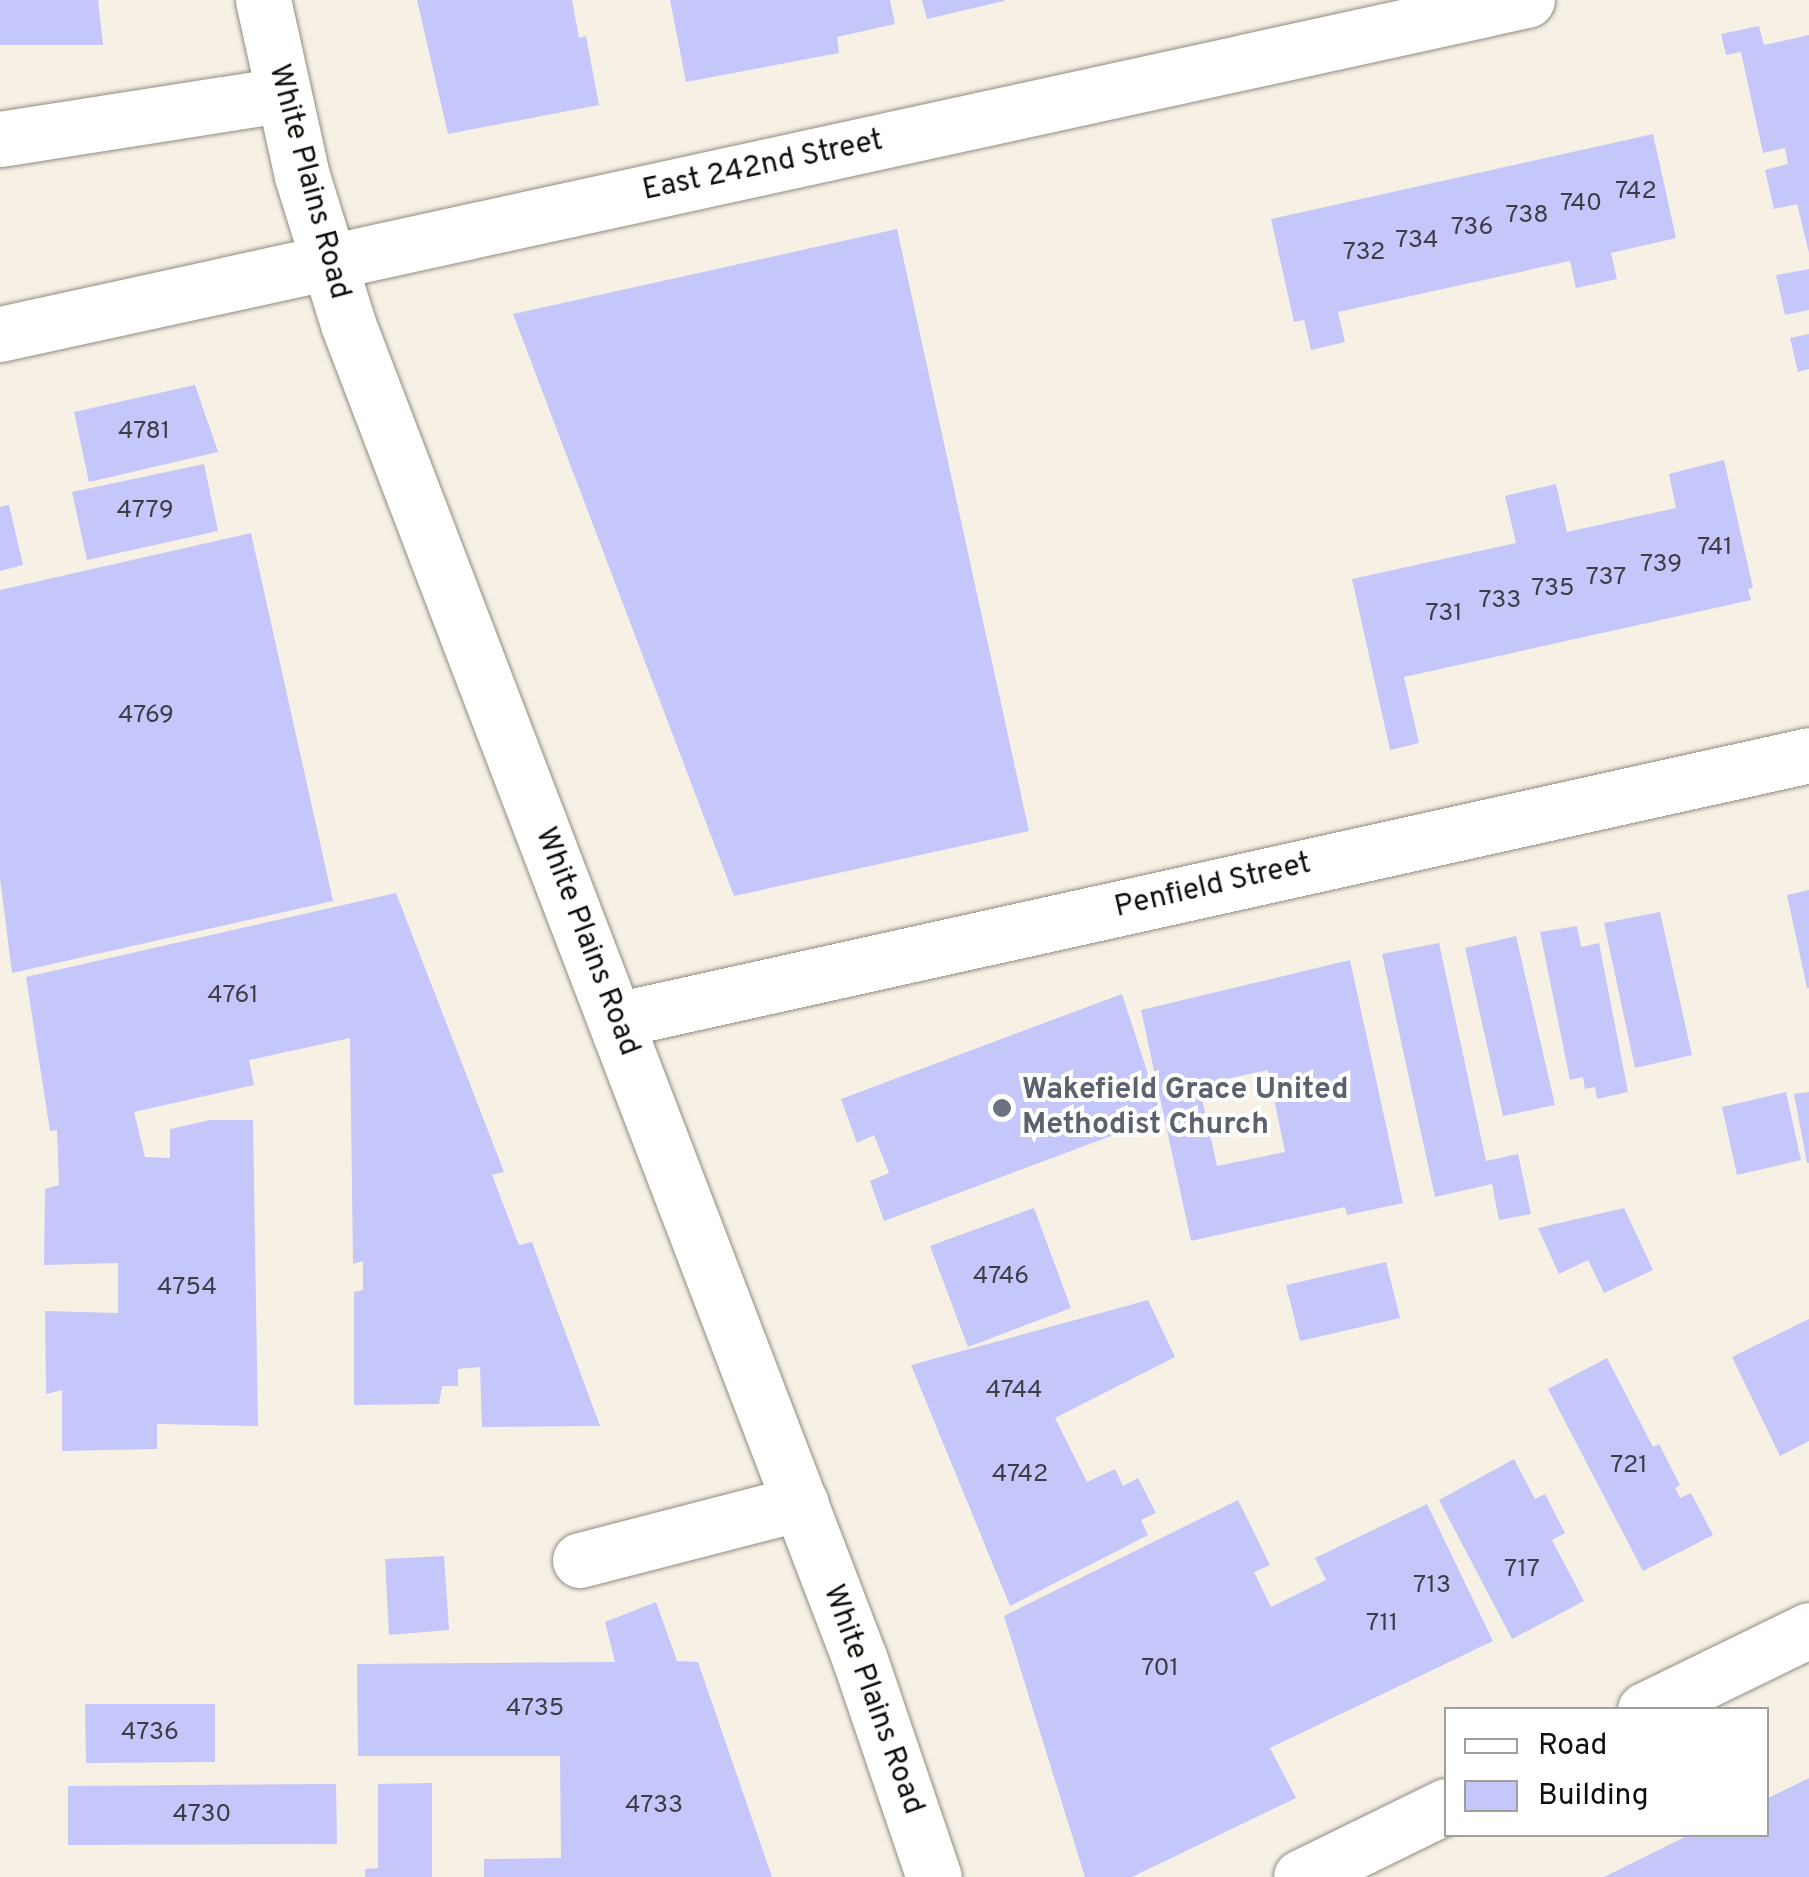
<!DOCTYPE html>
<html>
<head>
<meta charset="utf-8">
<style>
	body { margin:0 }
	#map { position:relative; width:1809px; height:1877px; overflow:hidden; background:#f7f1e5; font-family:Overpass,sans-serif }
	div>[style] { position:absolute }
	.building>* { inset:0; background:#c5c6fa }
	.roads { filter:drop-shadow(0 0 2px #918c81) drop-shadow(0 0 2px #918c81) }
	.minor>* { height:55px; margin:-27.5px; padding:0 27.5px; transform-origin:27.5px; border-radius:27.5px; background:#fff }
	.major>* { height:55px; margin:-27.5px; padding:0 27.5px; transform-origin:27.5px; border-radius:27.5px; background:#fff }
	.dots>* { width:28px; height:28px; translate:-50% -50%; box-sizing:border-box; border:5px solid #fff; border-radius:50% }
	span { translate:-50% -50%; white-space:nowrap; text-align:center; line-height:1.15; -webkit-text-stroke:8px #fff; paint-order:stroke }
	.number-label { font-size:25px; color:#3d3d47 }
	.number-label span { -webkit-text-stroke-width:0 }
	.street-label { font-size:30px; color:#100f0b }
	.worship-label { font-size:30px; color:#5b616d; font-weight:700 }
	.left { translate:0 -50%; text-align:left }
	.legend { position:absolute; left:1444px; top:1707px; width:325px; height:130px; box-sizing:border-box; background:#fff; border:2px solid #9f9f9d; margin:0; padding:12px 18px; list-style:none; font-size:30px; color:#100f0b }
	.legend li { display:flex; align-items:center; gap:20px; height:50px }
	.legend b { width:50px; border:2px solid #9f9f9d }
</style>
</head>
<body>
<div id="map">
	<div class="building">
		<i style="clip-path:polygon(0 0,98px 0,103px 45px,0 45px)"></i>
		<i style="clip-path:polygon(417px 0,572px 0,579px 38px,586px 36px,599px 105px,448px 134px)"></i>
		<i style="clip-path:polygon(670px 0,890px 0,895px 24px,837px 37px,839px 53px,686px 82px)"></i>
		<i style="clip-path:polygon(922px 0,1004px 0,1004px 1px,927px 19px)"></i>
		<i style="clip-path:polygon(1759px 26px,1764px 45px,1809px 35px,1809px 253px,1797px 204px,1774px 209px,1765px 170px,1788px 164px,1785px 148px,1763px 153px,1741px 52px,1726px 55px,1721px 34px)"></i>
		<i style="clip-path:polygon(1653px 134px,1676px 238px,1611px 253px,1617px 279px,1576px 288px,1570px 261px,1338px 312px,1345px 342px,1311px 350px,1304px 320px,1294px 322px,1271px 219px)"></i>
		<i style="clip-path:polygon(897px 229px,1029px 831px,734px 896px,513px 314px)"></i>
		<i style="clip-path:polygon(1809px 269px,1809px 310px,1785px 315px,1776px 275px)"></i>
		<i style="clip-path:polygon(1809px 334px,1809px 369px,1798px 372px,1790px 338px)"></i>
		<i style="clip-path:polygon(195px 385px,218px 452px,89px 482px,74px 412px)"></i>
		<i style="clip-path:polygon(1724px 460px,1753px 588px,1748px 589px,1751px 600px,1404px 677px,1419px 743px,1390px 750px,1352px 579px,1516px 543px,1505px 496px,1556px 484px,1567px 532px,1676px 508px,1669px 474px)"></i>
		<i style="clip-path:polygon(204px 464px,218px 531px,87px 560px,72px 492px)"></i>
		<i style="clip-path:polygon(9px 505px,23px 565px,0 571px,0 507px)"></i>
		<i style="clip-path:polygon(251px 533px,333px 901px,12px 973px,0 878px,0 590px)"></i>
		<i style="clip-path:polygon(1809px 890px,1809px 988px,1807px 988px,1787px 895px)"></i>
		<i style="clip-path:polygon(396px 893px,504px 1172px,492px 1175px,519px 1245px,532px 1242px,600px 1426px,482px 1427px,480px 1367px,458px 1369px,458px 1386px,442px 1386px,439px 1404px,354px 1405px,354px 1292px,363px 1290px,363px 1261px,353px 1264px,350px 1038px,249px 1060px,254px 1085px,134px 1112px,145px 1157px,170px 1158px,170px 1129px,210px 1120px,253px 1120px,258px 1426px,157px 1424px,157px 1449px,62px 1451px,62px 1390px,46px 1394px,45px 1311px,118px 1313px,118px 1263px,44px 1265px,45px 1189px,59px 1185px,57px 1130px,50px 1131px,26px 977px)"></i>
		<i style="clip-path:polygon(1660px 912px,1692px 1055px,1635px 1068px,1604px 923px)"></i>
		<i style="clip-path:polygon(1577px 926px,1581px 947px,1599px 943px,1628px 1092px,1597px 1099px,1595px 1087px,1585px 1089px,1583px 1077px,1570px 1080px,1540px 932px)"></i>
		<i style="clip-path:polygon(1516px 936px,1555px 1105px,1503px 1116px,1465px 948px)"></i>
		<i style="clip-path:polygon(1439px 943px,1486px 1161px,1518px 1154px,1531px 1214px,1499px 1220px,1492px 1184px,1435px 1197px,1382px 954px)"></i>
		<i style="clip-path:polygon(evenodd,1350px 960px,1403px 1203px,1347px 1215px,1345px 1207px,1191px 1241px,1141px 1010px,1350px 960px,1268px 1070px,1285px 1152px,1217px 1166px,1199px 1085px,1268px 1070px)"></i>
		<i style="clip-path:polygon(1122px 994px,1162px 1117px,884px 1221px,870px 1181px,889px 1173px,874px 1135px,857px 1143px,841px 1099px)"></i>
		<i style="clip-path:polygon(1786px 1092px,1801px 1160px,1737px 1175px,1722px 1107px)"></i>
		<i style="clip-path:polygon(1809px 1092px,1809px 1163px,1807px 1163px,1794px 1094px)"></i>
		<i style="clip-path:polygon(1034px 1208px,1071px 1308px,968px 1347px,930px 1246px)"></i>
		<i style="clip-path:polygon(1624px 1208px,1653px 1270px,1604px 1293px,1588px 1260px,1559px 1274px,1538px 1228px)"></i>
		<i style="clip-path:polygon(1386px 1262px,1400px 1318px,1300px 1341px,1286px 1285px)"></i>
		<i style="clip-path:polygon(1148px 1300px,1175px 1357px,1055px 1418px,1087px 1482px,1115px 1469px,1123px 1486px,1138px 1478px,1156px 1513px,1141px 1520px,1148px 1535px,1010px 1606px,911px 1365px)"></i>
		<i style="clip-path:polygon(1809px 1319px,1809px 1441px,1780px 1456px,1732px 1357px)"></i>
		<i style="clip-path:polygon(1607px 1358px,1653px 1447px,1659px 1444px,1680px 1485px,1675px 1488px,1680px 1498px,1691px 1493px,1713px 1535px,1643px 1571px,1548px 1389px)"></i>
		<i style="clip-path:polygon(1514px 1459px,1535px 1499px,1545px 1494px,1565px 1533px,1552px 1540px,1584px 1601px,1512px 1639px,1439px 1500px)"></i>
		<i style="clip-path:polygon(1238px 1500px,1270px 1565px,1254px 1572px,1271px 1607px,1326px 1580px,1315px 1558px,1427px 1504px,1493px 1641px,1270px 1748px,1296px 1798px,1132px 1877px,1085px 1877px,1004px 1616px)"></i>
		<i style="clip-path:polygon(444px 1556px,449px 1630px,389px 1635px,385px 1559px)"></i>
		<i style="clip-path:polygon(656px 1602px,677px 1661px,698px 1662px,772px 1877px,484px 1877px,484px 1859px,561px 1858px,560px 1756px,358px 1756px,357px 1664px,615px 1662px,605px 1622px)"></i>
		<i style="clip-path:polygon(85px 1704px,215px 1704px,215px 1762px,86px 1763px)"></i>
		<i style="clip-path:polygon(1809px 1778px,1809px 1877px,1604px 1877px,1691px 1834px,1766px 1834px,1766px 1799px)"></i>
		<i style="clip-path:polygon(432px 1783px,432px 1877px,365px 1877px,365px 1869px,378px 1868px,378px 1784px)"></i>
		<i style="clip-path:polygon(336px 1784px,337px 1844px,68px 1845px,68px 1786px)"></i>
	</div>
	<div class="roads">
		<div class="minor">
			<i style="left:0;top:139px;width:285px;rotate:-8.9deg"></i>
			<i style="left:0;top:334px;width:1563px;rotate:-12.34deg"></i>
			<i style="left:616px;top:1020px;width:1222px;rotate:-12.52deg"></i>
			<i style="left:580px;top:1560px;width:228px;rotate:-14.5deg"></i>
			<i style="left:1645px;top:1710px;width:182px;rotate:-26deg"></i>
			<i style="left:1301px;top:1877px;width:161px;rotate:-26.1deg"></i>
		</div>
		<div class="major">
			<i style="left:263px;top:0;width:180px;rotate:77.5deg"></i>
			<i style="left:302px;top:176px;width:155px;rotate:72.7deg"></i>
			<i style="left:348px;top:324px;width:1431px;rotate:69.03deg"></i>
			<i style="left:860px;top:1660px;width:229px;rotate:71.2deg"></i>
		</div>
	</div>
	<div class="dots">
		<i style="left:1002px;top:1108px;background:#6b7280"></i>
	</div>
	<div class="number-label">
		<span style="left:1636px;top:192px">742</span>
		<span style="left:1581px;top:204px">740</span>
		<span style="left:1527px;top:216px">738</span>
		<span style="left:1472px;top:228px">736</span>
		<span style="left:1417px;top:241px">734</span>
		<span style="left:1364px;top:253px">732</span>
		<span style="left:144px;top:432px">4781</span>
		<span style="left:145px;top:511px">4779</span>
		<span style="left:1715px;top:548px">741</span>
		<span style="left:1661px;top:565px">739</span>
		<span style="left:1606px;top:578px">737</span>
		<span style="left:1553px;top:589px">735</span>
		<span style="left:1500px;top:601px">733</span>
		<span style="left:1444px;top:614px">731</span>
		<span style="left:146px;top:716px">4769</span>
		<span style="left:233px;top:996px">4761</span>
		<span style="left:1001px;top:1277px">4746</span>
		<span style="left:187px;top:1288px">4754</span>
		<span style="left:1014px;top:1391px">4744</span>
		<span style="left:1629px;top:1466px">721</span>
		<span style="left:1020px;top:1475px">4742</span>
		<span style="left:1522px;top:1570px">717</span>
		<span style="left:1432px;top:1586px">713</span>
		<span style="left:1382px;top:1624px">711</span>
		<span style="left:1160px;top:1669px">701</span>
		<span style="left:535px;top:1709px">4735</span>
		<span style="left:150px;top:1733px">4736</span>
		<span style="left:654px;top:1806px">4733</span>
		<span style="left:202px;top:1815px">4730</span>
	</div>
	<div class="street-label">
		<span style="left:763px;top:167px;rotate:-12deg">East 242nd Street</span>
		<span style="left:308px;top:182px;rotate:75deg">White Plains Road</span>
		<span style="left:1213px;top:887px;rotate:-13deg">Penfield Street</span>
		<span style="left:586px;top:942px;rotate:69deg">White Plains Road</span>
		<span style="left:872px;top:1700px;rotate:70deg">White Plains Road</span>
	</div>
	<div class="worship-label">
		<span class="left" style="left:1022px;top:1108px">Wakefield Grace United<br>Methodist Church</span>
	</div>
	<ul class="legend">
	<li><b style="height:12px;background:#fff"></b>Road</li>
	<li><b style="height:28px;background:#c5c6fa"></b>Building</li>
	</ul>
</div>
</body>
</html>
